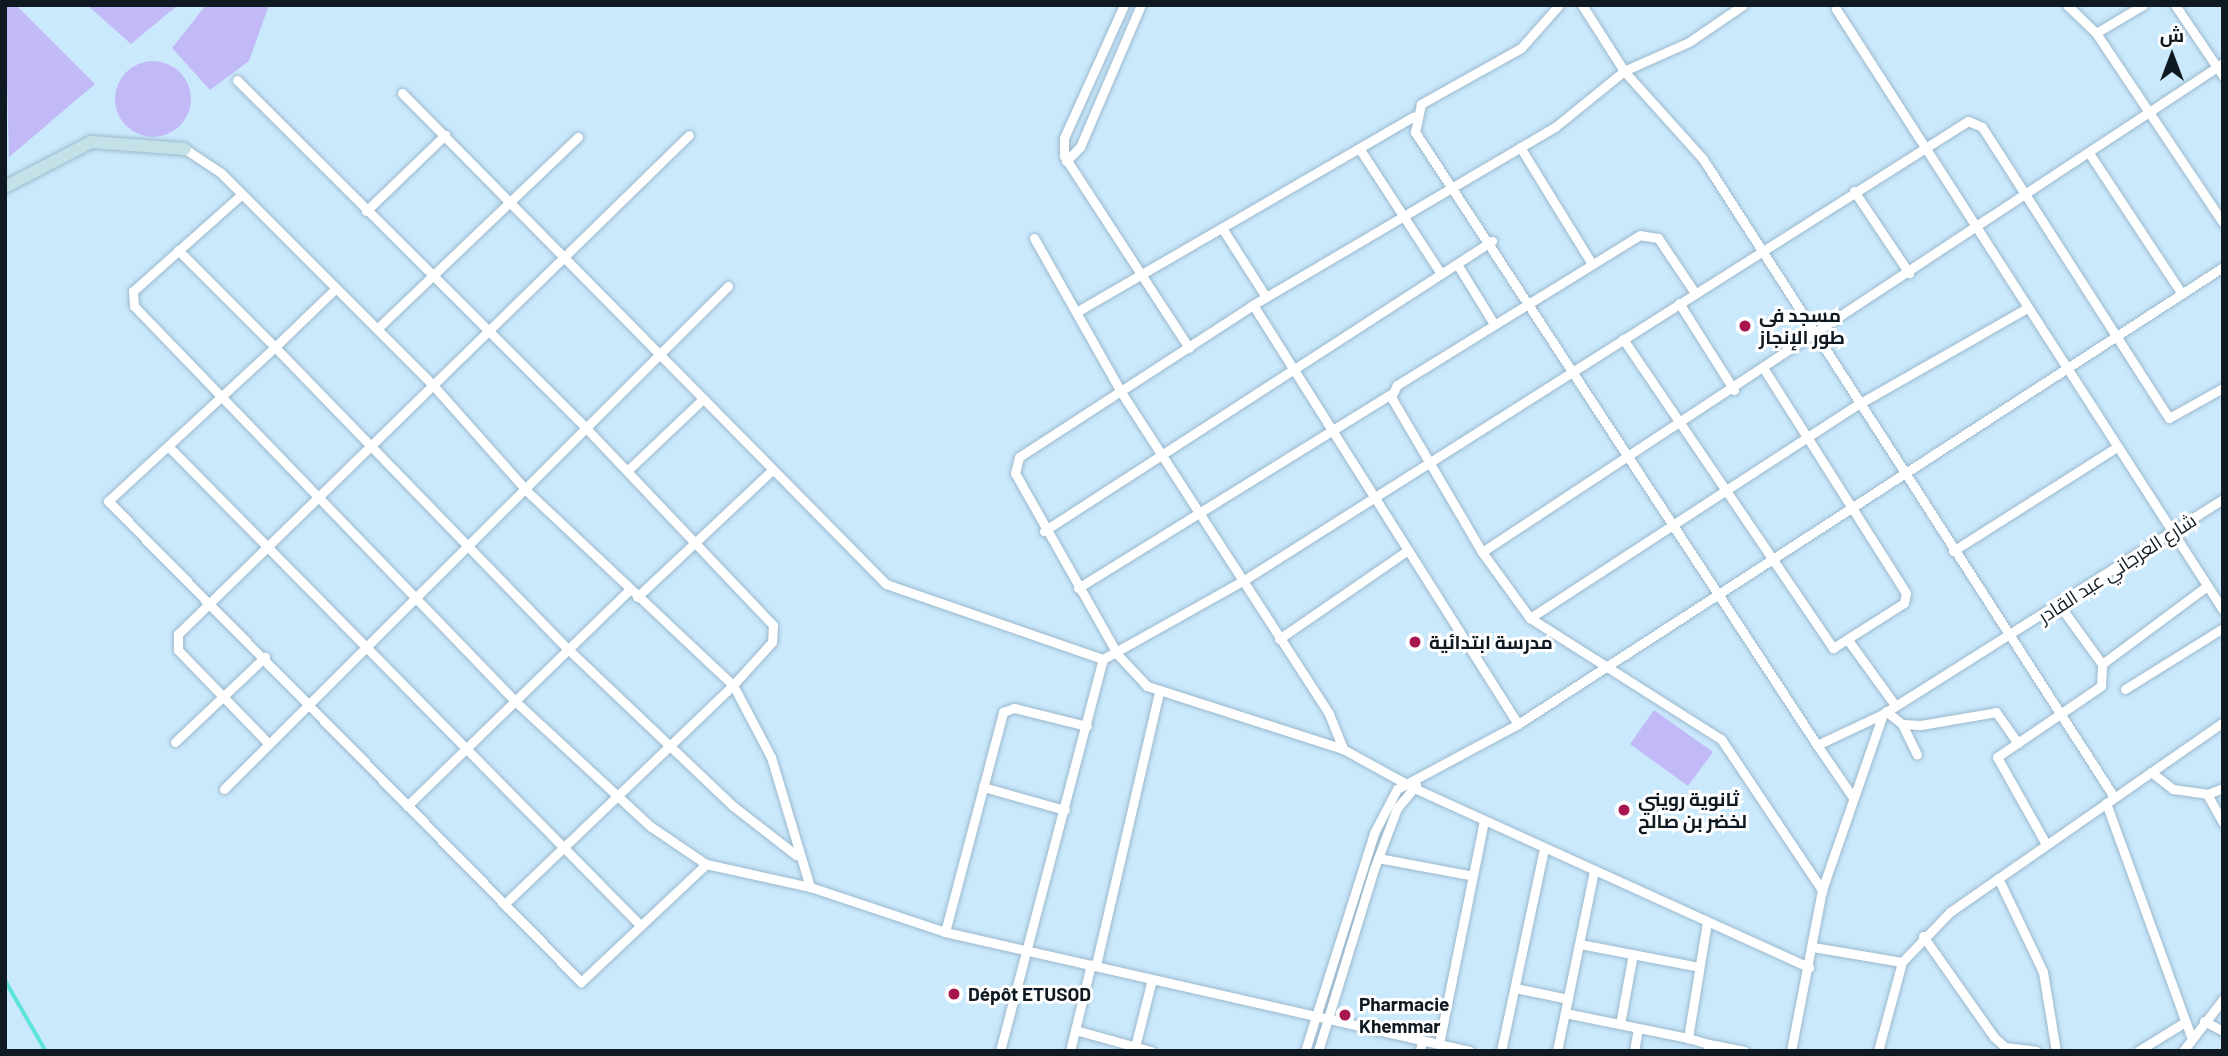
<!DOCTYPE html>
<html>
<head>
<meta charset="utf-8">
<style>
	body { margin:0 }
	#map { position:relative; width:2228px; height:1056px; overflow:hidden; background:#cbe9fd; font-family:Barlow,Cairo,sans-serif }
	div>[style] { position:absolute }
	.green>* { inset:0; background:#c1baf7 }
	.round { border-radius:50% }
	.stream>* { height:3.5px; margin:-1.75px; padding:0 1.75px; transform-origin:1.75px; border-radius:1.75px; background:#5ce4d8 }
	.roads { filter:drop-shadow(0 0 2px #9cb9cd) drop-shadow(0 0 2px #9cb9cd) }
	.minor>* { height:9px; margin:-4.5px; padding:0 4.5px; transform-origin:4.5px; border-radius:4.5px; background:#fff }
	.secondary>* { height:12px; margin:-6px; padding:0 6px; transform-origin:6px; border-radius:6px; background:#c4e1e7 }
	.dots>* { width:19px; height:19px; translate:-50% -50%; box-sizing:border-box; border:4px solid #fff; border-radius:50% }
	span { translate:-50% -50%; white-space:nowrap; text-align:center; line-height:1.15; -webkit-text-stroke:6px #fff; paint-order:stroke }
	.poi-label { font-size:19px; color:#0f1921; font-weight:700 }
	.left { translate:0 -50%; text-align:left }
	.street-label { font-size:19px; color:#0f1921 }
	.frame { position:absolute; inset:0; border:7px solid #0f1921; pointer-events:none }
	.north { position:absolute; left:2137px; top:21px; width:70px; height:70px; -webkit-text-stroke:5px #fff; paint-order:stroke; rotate:0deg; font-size:19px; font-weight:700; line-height:28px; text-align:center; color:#0f1921 }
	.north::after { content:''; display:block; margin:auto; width:24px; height:32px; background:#0f1921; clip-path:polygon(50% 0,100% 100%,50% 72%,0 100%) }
</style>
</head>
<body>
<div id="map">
	<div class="green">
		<i style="clip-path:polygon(5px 5px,16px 5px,95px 84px,9px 157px)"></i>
		<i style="clip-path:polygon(87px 5px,178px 5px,131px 44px)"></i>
		<i style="clip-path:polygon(206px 5px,269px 5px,249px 61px,210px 90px,172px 48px)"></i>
		<i class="round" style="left:115px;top:61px;width:76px;height:76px"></i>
		<i style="clip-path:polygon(1654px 710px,1713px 752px,1688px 786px,1630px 744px)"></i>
	</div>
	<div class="stream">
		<i style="left:5px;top:980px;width:82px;rotate:60deg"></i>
	</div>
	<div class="roads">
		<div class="minor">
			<i style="left:1124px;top:5px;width:146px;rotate:114.3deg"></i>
			<i style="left:1064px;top:138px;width:18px;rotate:90deg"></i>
			<i style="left:1064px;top:156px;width:229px;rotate:56.9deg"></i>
			<i style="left:1559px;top:5px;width:57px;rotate:131.5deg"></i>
			<i style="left:1521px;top:48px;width:115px;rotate:150.8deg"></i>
			<i style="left:1421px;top:104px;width:29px;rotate:102deg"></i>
			<i style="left:1415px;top:132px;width:733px;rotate:56.74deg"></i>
			<i style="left:1817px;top:745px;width:73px;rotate:-25.2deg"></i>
			<i style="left:1582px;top:5px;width:78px;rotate:57.5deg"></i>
			<i style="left:1624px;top:71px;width:118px;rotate:48.1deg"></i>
			<i style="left:1703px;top:159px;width:759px;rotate:57.21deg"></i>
			<i style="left:1743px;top:5px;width:65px;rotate:145.6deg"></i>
			<i style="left:1689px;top:42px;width:71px;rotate:156deg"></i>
			<i style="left:1624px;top:71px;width:89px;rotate:140.9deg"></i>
			<i style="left:1555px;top:127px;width:351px;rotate:149.5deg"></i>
			<i style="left:1253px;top:305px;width:279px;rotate:147deg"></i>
			<i style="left:1019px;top:457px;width:16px;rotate:104deg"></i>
			<i style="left:1015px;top:473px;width:209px;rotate:60.5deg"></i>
			<i style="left:1118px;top:655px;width:42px;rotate:46.9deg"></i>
			<i style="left:1147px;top:686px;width:206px;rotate:17.8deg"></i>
			<i style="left:1343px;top:749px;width:81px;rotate:28.8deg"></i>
			<i style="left:1414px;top:788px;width:434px;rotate:24.4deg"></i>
			<i style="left:2067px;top:5px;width:40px;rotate:44deg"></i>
			<i style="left:2096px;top:33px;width:55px;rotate:-30.8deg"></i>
			<i style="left:2175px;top:5px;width:86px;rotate:55.9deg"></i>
			<i style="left:1836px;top:9px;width:715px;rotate:57.22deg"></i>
			<i style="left:2096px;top:33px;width:229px;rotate:56.2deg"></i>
			<i style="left:237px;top:80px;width:491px;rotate:44.9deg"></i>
			<i style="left:585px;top:427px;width:273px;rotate:46.5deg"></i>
			<i style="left:773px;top:625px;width:17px;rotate:93deg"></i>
			<i style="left:772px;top:642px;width:58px;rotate:132.2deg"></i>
			<i style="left:733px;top:685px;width:316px;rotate:136.2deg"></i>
			<i style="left:402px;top:93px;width:689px;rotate:45.41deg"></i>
			<i style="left:886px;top:584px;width:230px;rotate:19.1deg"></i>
			<i style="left:1103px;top:659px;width:158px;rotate:-29.2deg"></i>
			<i style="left:1241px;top:582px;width:861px;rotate:-32.38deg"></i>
			<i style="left:1968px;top:121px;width:15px;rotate:23deg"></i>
			<i style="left:1982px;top:127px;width:346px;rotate:57.3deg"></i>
			<i style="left:2169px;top:418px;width:62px;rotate:-29.1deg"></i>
			<i style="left:1520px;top:147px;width:137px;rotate:58.4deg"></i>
			<i style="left:1359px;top:148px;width:150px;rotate:56.9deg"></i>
			<i style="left:185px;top:149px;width:43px;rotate:33.7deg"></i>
			<i style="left:221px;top:173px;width:298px;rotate:45deg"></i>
			<i style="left:432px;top:384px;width:144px;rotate:48.4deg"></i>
			<i style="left:528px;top:492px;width:282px;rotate:43.3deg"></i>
			<i style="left:733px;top:685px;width:81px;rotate:62.2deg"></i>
			<i style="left:771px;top:757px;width:136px;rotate:73.3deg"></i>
			<i style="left:810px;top:887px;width:142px;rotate:18.4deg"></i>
			<i style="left:945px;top:932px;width:538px;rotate:12.77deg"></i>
			<i style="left:2091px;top:156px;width:165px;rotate:56.6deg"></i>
			<i style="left:1066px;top:161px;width:20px;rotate:-45deg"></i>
			<i style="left:1080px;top:147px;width:155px;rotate:-66.8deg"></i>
			<i style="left:1854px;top:191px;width:99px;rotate:56.1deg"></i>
			<i style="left:242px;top:194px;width:146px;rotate:138.3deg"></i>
			<i style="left:133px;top:291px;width:15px;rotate:86deg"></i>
			<i style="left:134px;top:306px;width:549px;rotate:46.03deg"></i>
			<i style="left:515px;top:701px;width:184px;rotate:42.8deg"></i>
			<i style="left:650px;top:826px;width:68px;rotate:34.2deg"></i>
			<i style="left:706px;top:864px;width:107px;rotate:12.5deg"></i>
			<i style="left:366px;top:211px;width:110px;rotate:-43.9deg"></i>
			<i style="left:1222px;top:228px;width:82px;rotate:57.5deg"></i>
			<i style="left:1034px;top:238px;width:177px;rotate:60.5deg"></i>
			<i style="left:1121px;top:392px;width:383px;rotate:57.1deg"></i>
			<i style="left:1329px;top:714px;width:38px;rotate:68deg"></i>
			<i style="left:178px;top:250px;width:137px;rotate:45deg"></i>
			<i style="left:275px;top:347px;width:227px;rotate:137.3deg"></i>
			<i style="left:108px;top:501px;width:675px;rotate:45.48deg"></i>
			<i style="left:581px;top:982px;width:172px;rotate:-43.3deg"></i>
			<i style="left:1457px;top:264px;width:70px;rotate:58.3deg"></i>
			<i style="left:335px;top:289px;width:83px;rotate:136deg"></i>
			<i style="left:275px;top:347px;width:421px;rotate:45.9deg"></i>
			<i style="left:568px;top:649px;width:228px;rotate:43.6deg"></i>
			<i style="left:733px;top:806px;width:80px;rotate:37.9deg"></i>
			<i style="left:1695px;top:293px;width:66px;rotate:-123.9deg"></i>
			<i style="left:1658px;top:238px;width:18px;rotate:-171deg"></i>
			<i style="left:1640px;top:235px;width:286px;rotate:148.3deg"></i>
			<i style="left:1397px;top:385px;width:13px;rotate:117deg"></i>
			<i style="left:1391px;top:397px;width:180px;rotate:59.6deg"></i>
			<i style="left:1482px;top:552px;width:82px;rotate:54deg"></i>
			<i style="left:1530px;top:618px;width:226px;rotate:32.4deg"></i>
			<i style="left:1721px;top:739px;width:182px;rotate:56.2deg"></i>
			<i style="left:1679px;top:303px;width:103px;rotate:57.7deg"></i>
			<i style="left:1253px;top:305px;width:496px;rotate:57.7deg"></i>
			<i style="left:1078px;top:311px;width:388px;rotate:-30.1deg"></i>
			<i style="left:377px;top:329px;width:278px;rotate:-43.7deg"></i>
			<i style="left:1623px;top:339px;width:374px;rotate:55.8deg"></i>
			<i style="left:1833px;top:648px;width:84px;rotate:-32.4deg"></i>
			<i style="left:1904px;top:603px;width:10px;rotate:-79deg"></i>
			<i style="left:1906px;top:593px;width:263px;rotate:-122.4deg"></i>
			<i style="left:168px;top:446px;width:671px;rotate:45.42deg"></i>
			<i style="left:627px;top:471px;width:105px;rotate:-43.5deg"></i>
			<i style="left:1044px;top:531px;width:534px;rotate:-32.92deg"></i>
			<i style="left:1953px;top:551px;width:194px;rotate:-32.4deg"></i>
			<i style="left:1482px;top:552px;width:888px;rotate:-33.42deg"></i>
			<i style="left:1078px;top:588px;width:368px;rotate:-31.8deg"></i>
			<i style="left:637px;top:597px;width:184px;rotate:-43.2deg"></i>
			<i style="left:2060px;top:606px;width:72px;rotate:54.1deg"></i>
			<i style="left:2102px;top:664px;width:131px;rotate:-36.6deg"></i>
			<i style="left:1530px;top:618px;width:390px;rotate:-33.1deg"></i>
			<i style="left:1857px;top:405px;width:196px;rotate:-29.7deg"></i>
			<i style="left:1279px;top:639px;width:157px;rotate:-34.6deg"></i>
			<i style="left:1850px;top:643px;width:77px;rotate:54deg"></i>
			<i style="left:2125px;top:689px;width:115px;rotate:-31.9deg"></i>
			<i style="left:1886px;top:711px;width:21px;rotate:39deg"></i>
			<i style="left:1902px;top:724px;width:19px;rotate:3deg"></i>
			<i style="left:1921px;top:725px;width:76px;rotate:-9.8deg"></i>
			<i style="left:1996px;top:712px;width:38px;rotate:55deg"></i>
			<i style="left:1902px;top:724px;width:34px;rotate:64deg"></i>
			<i style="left:175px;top:742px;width:124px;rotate:-43.4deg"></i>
			<i style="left:269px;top:744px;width:131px;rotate:-134.1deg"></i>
			<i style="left:178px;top:650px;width:16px;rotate:-90deg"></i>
			<i style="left:178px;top:634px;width:714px;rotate:-44.32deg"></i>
			<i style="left:1817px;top:745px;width:62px;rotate:55.5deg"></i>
			<i style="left:2151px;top:772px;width:28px;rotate:38deg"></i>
			<i style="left:2173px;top:789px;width:34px;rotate:8deg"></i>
			<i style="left:983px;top:787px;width:85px;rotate:15.7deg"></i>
			<i style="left:2223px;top:788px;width:17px;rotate:159deg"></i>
			<i style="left:2207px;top:794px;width:33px;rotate:61deg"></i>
			<i style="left:224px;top:789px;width:712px;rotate:-44.94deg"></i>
			<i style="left:2106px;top:803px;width:248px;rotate:70deg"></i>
			<i style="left:407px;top:806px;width:311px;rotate:-44.2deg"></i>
			<i style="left:2046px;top:844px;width:100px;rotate:-119.4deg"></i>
			<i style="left:1997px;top:757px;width:126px;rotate:-34.3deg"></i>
			<i style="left:2101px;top:686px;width:22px;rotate:-87deg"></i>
			<i style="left:1378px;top:858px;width:93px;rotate:10.6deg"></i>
			<i style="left:1998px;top:878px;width:104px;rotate:64.4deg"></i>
			<i style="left:2043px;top:972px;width:80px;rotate:80.7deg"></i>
			<i style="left:1707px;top:922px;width:118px;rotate:99.3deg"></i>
			<i style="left:1688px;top:1038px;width:22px;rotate:16deg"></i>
			<i style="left:1709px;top:1044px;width:7px;rotate:106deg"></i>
			<i style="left:945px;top:932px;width:228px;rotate:-75.2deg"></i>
			<i style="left:1003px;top:712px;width:12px;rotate:-20deg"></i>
			<i style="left:1014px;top:708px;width:75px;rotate:13.9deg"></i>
			<i style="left:1923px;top:936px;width:123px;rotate:54.9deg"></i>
			<i style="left:1994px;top:1037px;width:15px;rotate:42deg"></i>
			<i style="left:2005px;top:1047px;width:31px;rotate:7deg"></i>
			<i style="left:1580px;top:944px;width:121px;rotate:10.9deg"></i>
			<i style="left:1813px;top:947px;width:90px;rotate:9.6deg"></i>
			<i style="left:1902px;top:962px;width:69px;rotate:-46.2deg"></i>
			<i style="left:1950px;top:912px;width:333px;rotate:-34.8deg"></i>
			<i style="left:1096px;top:965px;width:280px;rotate:-77deg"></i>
			<i style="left:1515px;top:988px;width:54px;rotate:11.7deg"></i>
			<i style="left:1565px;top:1013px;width:126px;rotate:11.5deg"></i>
			<i style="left:2204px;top:1021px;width:21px;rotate:28deg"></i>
			<i style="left:1620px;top:1024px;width:71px;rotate:-79.5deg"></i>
			<i style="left:1075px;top:1030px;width:79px;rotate:15.4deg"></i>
			<i style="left:1439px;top:1044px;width:228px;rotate:-78.6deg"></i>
			<i style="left:1709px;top:1044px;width:36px;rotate:11deg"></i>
			<i style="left:1135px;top:1047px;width:70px;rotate:-76deg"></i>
			<i style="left:1000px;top:1051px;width:405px;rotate:-75.3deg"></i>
			<i style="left:1070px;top:1051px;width:89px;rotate:-76.4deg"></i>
			<i style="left:1305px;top:1051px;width:229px;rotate:-72.4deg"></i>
			<i style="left:1374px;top:833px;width:50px;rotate:-62.4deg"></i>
			<i style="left:1397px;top:789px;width:137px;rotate:-28.2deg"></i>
			<i style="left:1518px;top:724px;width:840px;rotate:-32.95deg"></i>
			<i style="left:1318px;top:1051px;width:190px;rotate:-72.9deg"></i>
			<i style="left:1374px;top:869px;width:65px;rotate:-69.3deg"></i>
			<i style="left:1397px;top:808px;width:30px;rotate:-50deg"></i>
			<i style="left:1420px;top:1051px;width:11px;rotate:-80deg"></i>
			<i style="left:1501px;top:1051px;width:208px;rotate:-78deg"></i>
			<i style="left:1557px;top:1051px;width:184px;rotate:-78.4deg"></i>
			<i style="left:1634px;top:1051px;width:23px;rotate:-80deg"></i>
			<i style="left:1791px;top:1051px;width:164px;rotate:-79.1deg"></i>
			<i style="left:1822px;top:890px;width:186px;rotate:-70.9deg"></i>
			<i style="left:1883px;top:714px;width:402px;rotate:-32.3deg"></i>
			<i style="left:1878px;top:1051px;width:92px;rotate:-74.9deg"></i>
			<i style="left:2138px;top:1051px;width:55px;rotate:-31.7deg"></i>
			<i style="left:2183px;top:1051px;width:66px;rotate:-52.4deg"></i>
		</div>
		<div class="secondary">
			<i style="left:5px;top:187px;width:97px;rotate:-27.6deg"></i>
			<i style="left:91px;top:142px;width:94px;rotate:4.3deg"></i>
		</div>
	</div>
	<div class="dots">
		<i style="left:1745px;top:326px;background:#a8154e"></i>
		<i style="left:1415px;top:642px;background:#a8154e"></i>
		<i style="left:1624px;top:810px;background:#a8154e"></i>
		<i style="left:954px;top:994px;background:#a8154e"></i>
		<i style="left:1345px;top:1015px;background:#a8154e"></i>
	</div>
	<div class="poi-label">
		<span class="left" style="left:1759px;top:326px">مسجد في<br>طور الإنجاز</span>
		<span class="left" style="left:1429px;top:642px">مدرسة ابتدائية</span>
		<span class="left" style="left:1638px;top:810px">ثانوية رويني<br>لخضر بن صالح</span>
		<span class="left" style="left:968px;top:994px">Dépôt ETUSOD</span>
		<span class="left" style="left:1359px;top:1015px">Pharmacie<br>Khemmar</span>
	</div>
	<div class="street-label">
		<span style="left:2117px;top:568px;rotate:-33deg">شارع العرجاني عبد القادر</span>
	</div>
	<div class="frame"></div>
	<div class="north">ش</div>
</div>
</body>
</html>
